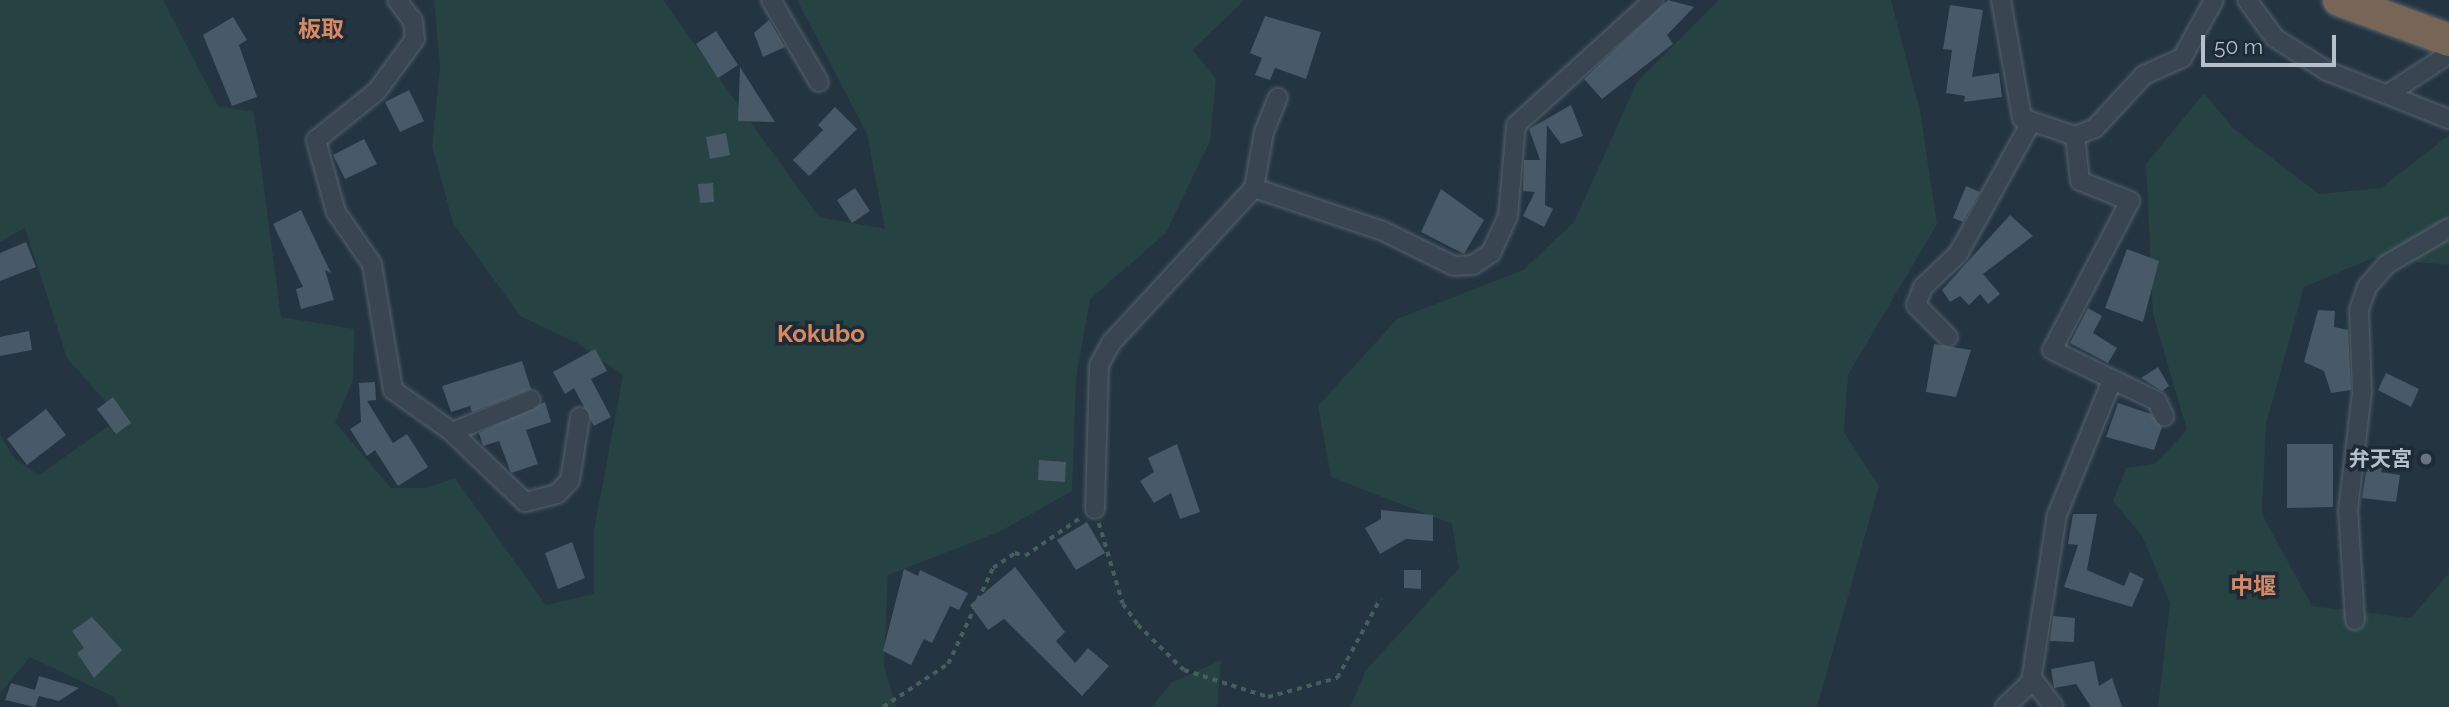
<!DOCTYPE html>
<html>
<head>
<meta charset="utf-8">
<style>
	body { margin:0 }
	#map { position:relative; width:2449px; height:707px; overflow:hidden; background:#243441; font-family:Raleway,"Noto Sans JP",sans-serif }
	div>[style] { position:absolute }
	.green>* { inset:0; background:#264242 }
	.building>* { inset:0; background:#485a67 }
	.path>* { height:3.5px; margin-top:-1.75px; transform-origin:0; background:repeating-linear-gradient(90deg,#455e5e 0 5px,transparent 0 10px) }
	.roads { filter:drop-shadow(0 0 2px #57636e) drop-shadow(0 0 2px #57636e) }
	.street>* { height:18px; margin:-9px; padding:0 9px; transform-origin:9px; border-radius:9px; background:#394651 }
	.highway>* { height:32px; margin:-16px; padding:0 16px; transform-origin:16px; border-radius:16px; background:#765 }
	.dots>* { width:19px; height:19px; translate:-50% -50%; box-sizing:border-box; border:4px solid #1d2b36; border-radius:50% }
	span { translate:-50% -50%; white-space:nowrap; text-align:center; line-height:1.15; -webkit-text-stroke:7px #1d2b36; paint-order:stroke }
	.poi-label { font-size:21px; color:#b5c0cb; font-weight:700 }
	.right { translate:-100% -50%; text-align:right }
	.neighbourhood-label { font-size:23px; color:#da8862; font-weight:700 }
	.quarter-label { font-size:24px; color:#da8862; font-weight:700 }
	.scale { position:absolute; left:2201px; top:35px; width:135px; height:32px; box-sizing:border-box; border:4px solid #b5c0cb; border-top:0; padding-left:9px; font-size:21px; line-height:24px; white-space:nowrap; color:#b5c0cb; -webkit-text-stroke:5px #1d2b36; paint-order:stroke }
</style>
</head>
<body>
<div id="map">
	<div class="green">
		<i style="clip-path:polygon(0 0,163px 0,218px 106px,254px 112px,281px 317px,354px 329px,353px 380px,335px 422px,391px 488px,425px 488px,455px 478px,546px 605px,594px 594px,594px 530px,623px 375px,577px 343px,520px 316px,453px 223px,432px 146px,440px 67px,434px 0,663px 0,819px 217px,885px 229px,867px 134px,797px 0,1244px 0,1193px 50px,1216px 79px,1210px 141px,1166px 233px,1090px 299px,1076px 379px,1072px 491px,999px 532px,888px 575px,884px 666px,896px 707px,119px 707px,114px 697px,30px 657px,0 693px,0 435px,16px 460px,39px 475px,120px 418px,67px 358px,25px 228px,0 242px)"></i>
		<i style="clip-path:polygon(1719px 0,1891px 0,1920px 111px,1937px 224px,1848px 375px,1844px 432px,1879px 486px,1817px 707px,1350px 707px,1366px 670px,1459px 568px,1452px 524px,1331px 477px,1318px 406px,1397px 319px,1523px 270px,1574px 222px,1637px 82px)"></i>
		<i style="clip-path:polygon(2204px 93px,2234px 129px,2319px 194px,2381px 188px,2449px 135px,2449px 265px,2373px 258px,2304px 287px,2266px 424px,2262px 514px,2312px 606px,2411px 618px,2449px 573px,2449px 707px,2158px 707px,2170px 603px,2142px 536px,2113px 501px,2126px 468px,2155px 464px,2187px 430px,2153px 314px,2146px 164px)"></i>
		<i style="clip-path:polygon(1221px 660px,1217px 707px,1152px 707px,1171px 683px)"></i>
	</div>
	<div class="building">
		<i style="clip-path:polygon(1668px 0,1694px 7px,1667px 35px,1673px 44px,1602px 99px,1584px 79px)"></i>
		<i style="clip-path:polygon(1950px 5px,1983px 10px,1972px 77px,1999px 73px,2002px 97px,1964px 102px,1965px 96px,1946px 93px,1952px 50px,1943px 49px)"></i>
		<i style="clip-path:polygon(1265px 16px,1321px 32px,1306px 79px,1275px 68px,1270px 80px,1255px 75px,1262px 58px,1250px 53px)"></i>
		<i style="clip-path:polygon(233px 17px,247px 40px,239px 45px,257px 97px,232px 106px,203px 35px)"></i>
		<i style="clip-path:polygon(769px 20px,785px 47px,763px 57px,754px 33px)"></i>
		<i style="clip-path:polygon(716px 31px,738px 65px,718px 78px,696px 44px)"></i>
		<i style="clip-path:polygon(740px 67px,775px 122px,738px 121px)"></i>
		<i style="clip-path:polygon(409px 90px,424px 121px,400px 132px,385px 102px)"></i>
		<i style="clip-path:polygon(1571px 105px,1583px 136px,1561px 144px,1547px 125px,1545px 205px,1553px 209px,1544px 227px,1523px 216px,1535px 192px,1523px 191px,1524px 160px,1540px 160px,1529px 129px)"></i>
		<i style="clip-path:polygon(835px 107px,857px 129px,809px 176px,793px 160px,823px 130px,818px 125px)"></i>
		<i style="clip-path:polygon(726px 133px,730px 155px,710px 159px,706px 137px)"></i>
		<i style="clip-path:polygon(364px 139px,377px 164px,345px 179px,333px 155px)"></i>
		<i style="clip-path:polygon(713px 183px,714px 202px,700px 203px,698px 184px)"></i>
		<i style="clip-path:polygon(1966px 186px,1980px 192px,1963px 222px,1953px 218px)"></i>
		<i style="clip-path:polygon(855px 188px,870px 211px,852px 223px,837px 200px)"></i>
		<i style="clip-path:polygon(1441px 189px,1484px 220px,1464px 254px,1421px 232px)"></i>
		<i style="clip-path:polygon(301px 210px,331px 273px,325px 270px,334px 300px,301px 309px,296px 289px,303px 287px,273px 224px)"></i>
		<i style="clip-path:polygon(2010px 215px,2033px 236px,1983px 274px,2000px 294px,1988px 304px,1980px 294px,1969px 305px,1960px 296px,1950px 302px,1942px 290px)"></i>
		<i style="clip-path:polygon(26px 242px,36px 267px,0 281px,0 253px)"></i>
		<i style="clip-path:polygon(2127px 249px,2159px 261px,2143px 322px,2105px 308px)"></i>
		<i style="clip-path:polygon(2088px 308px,2102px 316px,2093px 333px,2117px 348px,2108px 363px,2070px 343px)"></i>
		<i style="clip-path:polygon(2318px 310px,2335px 311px,2334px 327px,2348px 330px,2351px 390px,2331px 393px,2324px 371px,2304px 362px)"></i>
		<i style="clip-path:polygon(29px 331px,32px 350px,0 356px,0 337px)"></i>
		<i style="clip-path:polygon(1934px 344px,1971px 350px,1956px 397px,1926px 392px)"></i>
		<i style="clip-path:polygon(595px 349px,607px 371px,591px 379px,611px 417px,594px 426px,574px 388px,565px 394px,553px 372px)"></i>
		<i style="clip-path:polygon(522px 361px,531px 389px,472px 412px,470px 406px,451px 412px,442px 386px)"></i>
		<i style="clip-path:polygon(2158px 367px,2169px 386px,2162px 391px,2141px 378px)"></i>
		<i style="clip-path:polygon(2386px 373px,2419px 389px,2411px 407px,2378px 390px)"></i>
		<i style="clip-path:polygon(375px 382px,376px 400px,367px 401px,393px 443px,407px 434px,428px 467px,398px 486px,375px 450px,367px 456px,350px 429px,361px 422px,359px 383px)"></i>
		<i style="clip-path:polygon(113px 397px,131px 423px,116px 434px,97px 409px)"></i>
		<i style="clip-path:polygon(545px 402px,551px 422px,526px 430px,538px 464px,511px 473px,499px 441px,483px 446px,479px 433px)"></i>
		<i style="clip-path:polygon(2118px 403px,2151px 414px,2162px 427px,2154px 450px,2106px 437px)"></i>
		<i style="clip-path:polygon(46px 409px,66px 435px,27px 465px,7px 439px)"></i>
		<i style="clip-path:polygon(1177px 444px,1200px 512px,1180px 519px,1171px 493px,1154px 503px,1140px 481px,1154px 472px,1148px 458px)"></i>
		<i style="clip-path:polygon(2287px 444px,2333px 444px,2333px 507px,2287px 508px)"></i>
		<i style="clip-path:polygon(2369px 453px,2385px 456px,2381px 472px,2400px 475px,2396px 502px,2362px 498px)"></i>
		<i style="clip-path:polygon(1039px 460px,1066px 462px,1065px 482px,1038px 480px)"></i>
		<i style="clip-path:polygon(1381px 510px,1433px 515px,1433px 541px,1406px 539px,1380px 554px,1365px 528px,1381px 519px)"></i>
		<i style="clip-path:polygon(2073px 514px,2097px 514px,2087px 570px,2124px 586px,2130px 572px,2144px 579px,2132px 607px,2064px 587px,2078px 545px,2068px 544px)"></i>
		<i style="clip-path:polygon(1087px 522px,1105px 553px,1076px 570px,1057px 540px)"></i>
		<i style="clip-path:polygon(572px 542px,585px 578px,558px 589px,545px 553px)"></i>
		<i style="clip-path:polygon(1015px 567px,1065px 632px,1056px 641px,1075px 663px,1088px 648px,1109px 666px,1082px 696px,1004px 619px,988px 630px,970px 605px)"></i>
		<i style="clip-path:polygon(904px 569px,918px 576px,920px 570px,968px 593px,959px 610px,950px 606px,932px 643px,924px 639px,911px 665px,883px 651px)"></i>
		<i style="clip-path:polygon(1404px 570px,1421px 570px,1421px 589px,1404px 588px)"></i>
		<i style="clip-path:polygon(2053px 616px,2075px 618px,2074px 642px,2050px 641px)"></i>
		<i style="clip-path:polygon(92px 617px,122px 650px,94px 678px,77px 653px,84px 648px,72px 631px)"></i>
		<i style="clip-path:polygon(2094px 661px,2099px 686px,2112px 678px,2122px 707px,2091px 707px,2076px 684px,2054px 688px,2051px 669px)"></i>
		<i style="clip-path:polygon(39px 676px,79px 688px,59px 701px,39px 696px,35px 707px,5px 700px,11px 683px,35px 690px)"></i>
	</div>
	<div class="path">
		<i style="left:1099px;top:523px;width:84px;rotate:73.5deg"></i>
		<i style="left:1123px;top:604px;width:26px;rotate:54deg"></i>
		<i style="left:1138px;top:625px;width:64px;rotate:44.4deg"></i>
		<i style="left:1184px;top:670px;width:88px;rotate:17.8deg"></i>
		<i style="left:1268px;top:697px;width:72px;rotate:-15.4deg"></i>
		<i style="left:1337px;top:678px;width:90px;rotate:-61.4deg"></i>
		<i style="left:883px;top:707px;width:78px;rotate:-33.5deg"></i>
		<i style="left:948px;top:664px;width:106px;rotate:-64.9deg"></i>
		<i style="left:993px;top:568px;width:27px;rotate:-34deg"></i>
		<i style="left:1015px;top:553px;width:10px;rotate:17deg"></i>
		<i style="left:1025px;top:556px;width:67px;rotate:-34.6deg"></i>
	</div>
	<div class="roads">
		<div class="street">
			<i style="left:397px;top:0;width:26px;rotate:53deg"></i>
			<i style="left:413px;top:21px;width:18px;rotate:84deg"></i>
			<i style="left:415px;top:39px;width:64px;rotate:126.2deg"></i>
			<i style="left:377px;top:91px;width:78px;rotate:141.2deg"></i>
			<i style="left:316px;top:140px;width:75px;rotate:74.5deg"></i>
			<i style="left:336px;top:212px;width:63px;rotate:55.3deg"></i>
			<i style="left:372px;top:264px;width:128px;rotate:80.5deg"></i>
			<i style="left:393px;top:390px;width:72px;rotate:35.4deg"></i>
			<i style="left:452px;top:432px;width:101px;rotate:43.8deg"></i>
			<i style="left:525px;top:502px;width:33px;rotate:-14deg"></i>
			<i style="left:557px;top:494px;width:19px;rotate:-47deg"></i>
			<i style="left:570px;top:480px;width:64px;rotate:-81deg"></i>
			<i style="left:771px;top:0;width:95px;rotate:59.7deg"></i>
			<i style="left:2001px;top:0;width:120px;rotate:79.9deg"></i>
			<i style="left:2022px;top:118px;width:56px;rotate:18.8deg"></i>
			<i style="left:2075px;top:136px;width:22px;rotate:-22deg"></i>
			<i style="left:2095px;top:128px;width:72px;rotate:-47.2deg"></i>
			<i style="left:2144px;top:75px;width:42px;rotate:-24.1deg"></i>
			<i style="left:2182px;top:58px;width:66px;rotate:-61.1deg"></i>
			<i style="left:2247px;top:0;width:47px;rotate:53.6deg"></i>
			<i style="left:2275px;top:38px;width:62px;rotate:32.4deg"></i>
			<i style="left:2327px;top:71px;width:131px;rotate:21.5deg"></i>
			<i style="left:2391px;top:92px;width:69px;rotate:-33.2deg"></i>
			<i style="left:2075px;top:136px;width:45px;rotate:83.7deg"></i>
			<i style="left:2080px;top:181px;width:54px;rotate:21.8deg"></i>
			<i style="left:2130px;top:201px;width:168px;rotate:117.6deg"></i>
			<i style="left:2052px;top:350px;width:117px;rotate:25.9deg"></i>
			<i style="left:2157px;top:401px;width:17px;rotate:65deg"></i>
			<i style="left:1254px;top:188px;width:136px;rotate:18.4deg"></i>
			<i style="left:1383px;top:231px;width:79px;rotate:26.2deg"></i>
			<i style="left:1454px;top:266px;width:19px;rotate:-3deg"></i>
			<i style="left:1473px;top:265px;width:22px;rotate:-34deg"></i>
			<i style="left:1491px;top:253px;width:41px;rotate:-65.3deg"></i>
			<i style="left:1508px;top:216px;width:91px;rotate:-85deg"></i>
			<i style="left:1516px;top:125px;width:186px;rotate:-42.2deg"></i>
			<i style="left:1948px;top:337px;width:45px;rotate:-135deg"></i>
			<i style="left:1916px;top:305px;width:19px;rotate:-69deg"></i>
			<i style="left:1923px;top:287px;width:48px;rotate:-43.3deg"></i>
			<i style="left:1958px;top:254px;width:149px;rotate:-61deg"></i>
			<i style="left:452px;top:432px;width:85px;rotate:-22.1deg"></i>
			<i style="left:1095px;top:509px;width:144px;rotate:-88.4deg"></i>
			<i style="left:1099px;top:365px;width:25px;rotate:-61deg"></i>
			<i style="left:1111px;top:343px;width:211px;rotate:-47.3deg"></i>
			<i style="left:1254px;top:188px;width:57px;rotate:-79.9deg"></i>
			<i style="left:1264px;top:132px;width:37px;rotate:-68deg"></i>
			<i style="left:2355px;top:620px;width:110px;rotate:-93.6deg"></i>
			<i style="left:2348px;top:510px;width:119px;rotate:-83.2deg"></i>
			<i style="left:2362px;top:392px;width:82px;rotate:-92.1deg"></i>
			<i style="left:2359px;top:310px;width:24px;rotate:-71deg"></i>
			<i style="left:2367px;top:287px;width:29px;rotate:-49deg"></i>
			<i style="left:2386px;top:265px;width:73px;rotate:-30.4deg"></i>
			<i style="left:2032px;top:678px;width:36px;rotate:53deg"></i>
			<i style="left:2005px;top:707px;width:36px;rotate:-44deg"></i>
			<i style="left:2031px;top:682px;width:169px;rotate:-81.2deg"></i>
			<i style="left:2057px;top:515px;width:143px;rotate:-67.8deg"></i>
		</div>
		<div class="highway">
			<i style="left:2339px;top:0;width:117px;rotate:20deg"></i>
		</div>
	</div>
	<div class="dots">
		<i style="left:2426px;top:459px;background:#6b7280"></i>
	</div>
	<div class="poi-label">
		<span class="right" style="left:2412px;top:459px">弁天宮</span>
	</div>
	<div class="neighbourhood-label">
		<span style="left:321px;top:29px">板取</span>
		<span style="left:2253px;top:586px">中堰</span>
	</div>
	<div class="quarter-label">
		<span style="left:821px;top:334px">Kokubo</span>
	</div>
	<div class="scale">50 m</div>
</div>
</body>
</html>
